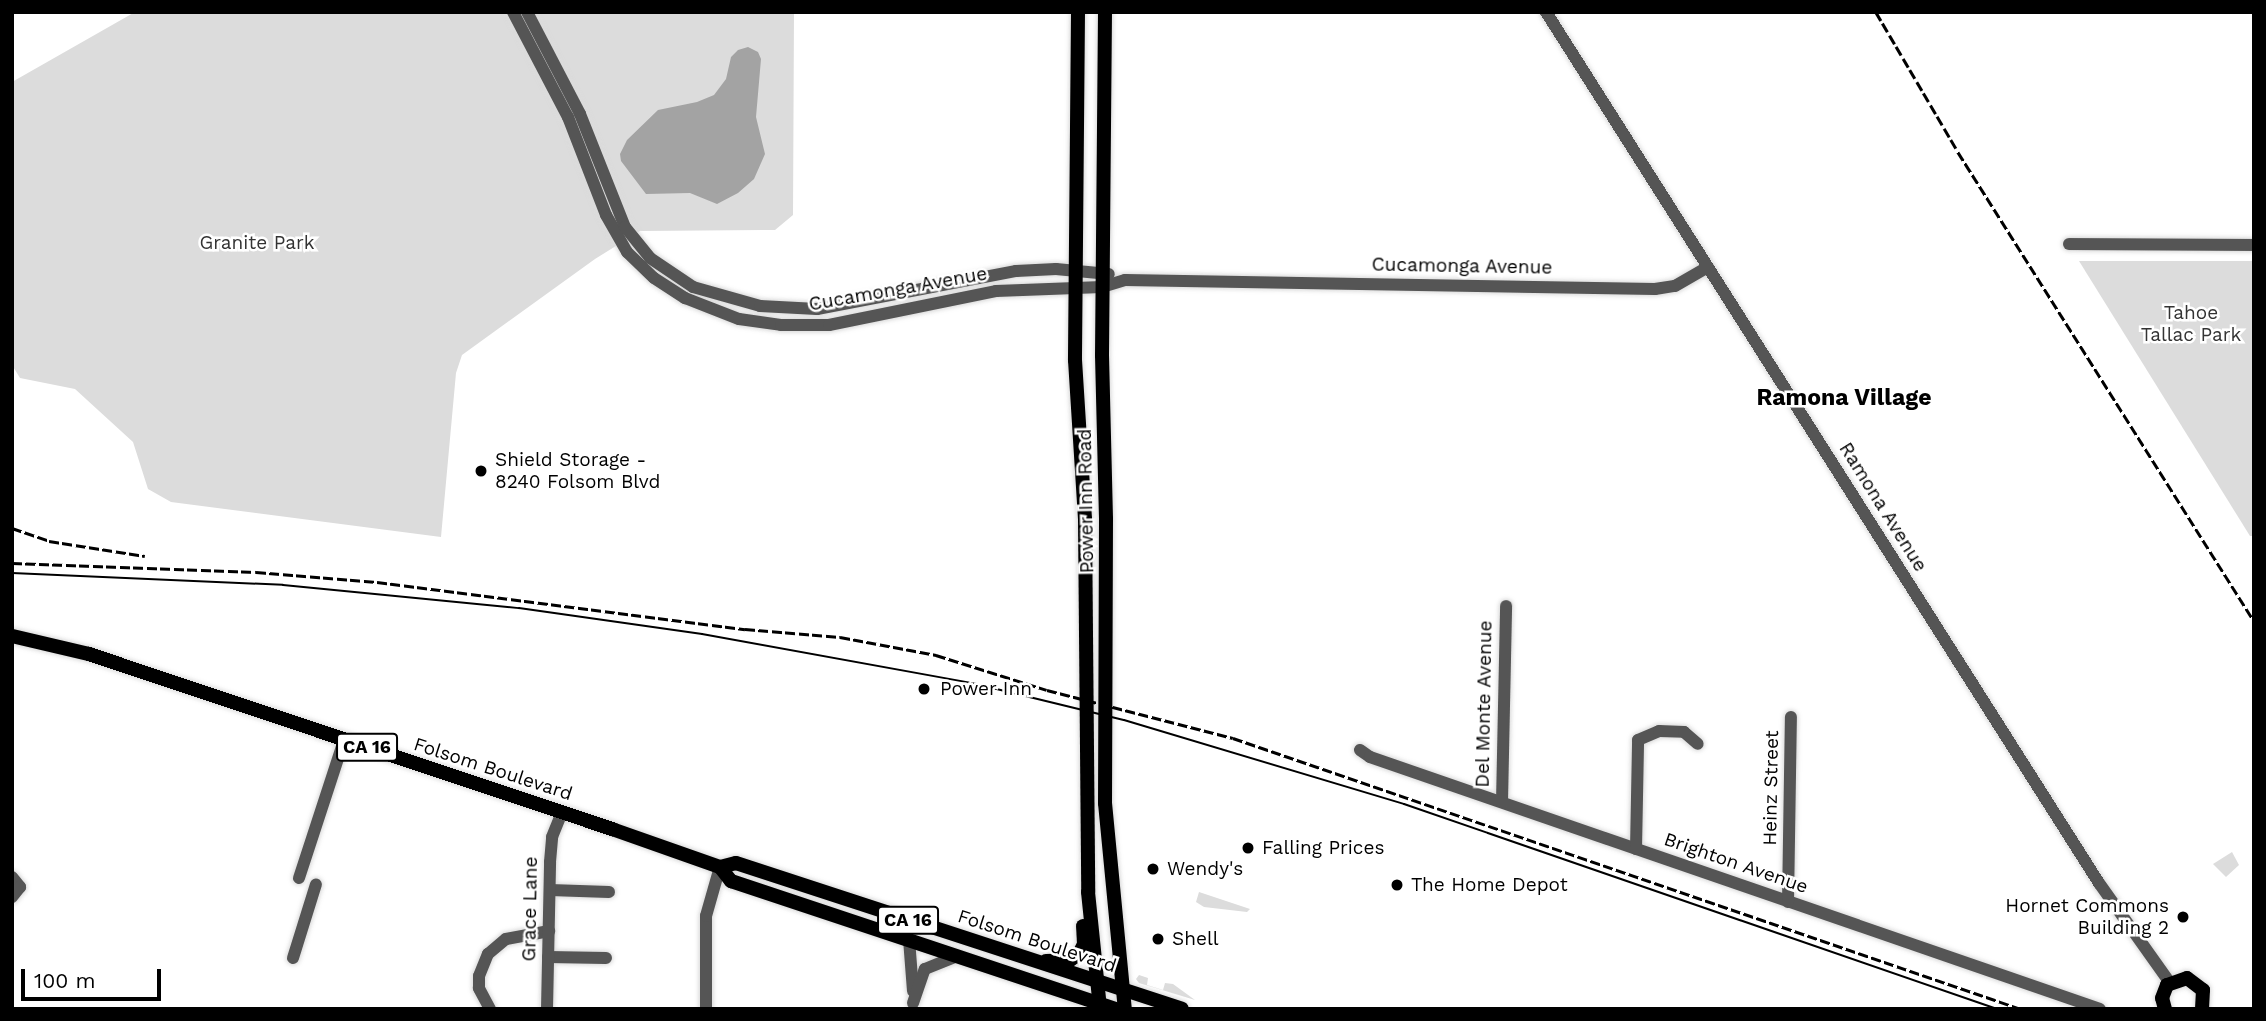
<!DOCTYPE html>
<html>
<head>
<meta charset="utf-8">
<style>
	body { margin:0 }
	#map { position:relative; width:2266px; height:1021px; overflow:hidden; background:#fff; font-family:"Work Sans",sans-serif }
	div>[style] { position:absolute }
	.green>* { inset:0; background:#dcdcdc }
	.water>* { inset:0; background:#a3a3a3 }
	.roads { filter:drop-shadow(0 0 2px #dbdbdb) drop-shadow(0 0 2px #dbdbdb) }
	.minor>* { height:12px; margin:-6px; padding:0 6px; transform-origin:6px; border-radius:6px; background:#555 }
	.major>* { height:14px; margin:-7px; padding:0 7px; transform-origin:7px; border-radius:7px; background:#000 }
	.tram>* { height:2px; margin:-1px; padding:0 1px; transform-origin:1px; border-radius:1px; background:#000 }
	.rail>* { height:2.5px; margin-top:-1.25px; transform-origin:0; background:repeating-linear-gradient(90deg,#000 0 10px,transparent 0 13.5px) }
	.dots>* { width:19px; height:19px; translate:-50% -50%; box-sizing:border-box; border:4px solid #fff; border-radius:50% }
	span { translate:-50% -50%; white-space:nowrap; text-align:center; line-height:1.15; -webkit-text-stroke:5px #fff; paint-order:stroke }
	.shield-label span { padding:2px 5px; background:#fff; border:2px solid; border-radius:5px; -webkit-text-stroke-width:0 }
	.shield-label { font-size:18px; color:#000; font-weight:700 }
	.park-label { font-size:19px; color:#333 }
	.street-label { font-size:19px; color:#000 }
	.poi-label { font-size:19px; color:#000 }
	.left { translate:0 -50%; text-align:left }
	.right { translate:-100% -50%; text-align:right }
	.quarter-label { font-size:23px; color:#000; font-weight:700 }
	.frame { position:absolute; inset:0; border:14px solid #000; pointer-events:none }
	.scale { position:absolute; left:21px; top:969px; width:140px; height:32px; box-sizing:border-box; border:4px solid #000; border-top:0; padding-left:9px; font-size:21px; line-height:24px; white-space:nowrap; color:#000; -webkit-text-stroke:5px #fff; paint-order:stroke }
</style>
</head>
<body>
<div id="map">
	<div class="green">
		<i style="clip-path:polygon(135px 12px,794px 12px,793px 215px,775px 230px,640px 231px,595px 259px,462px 355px,456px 373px,441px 537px,171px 502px,148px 489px,133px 442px,75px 389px,20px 378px,12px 365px,12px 82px)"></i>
		<i style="clip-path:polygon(2079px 261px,2254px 261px,2254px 536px,2250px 536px)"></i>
		<i style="clip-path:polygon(2232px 852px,2239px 865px,2226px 877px,2213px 864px)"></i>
		<i style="clip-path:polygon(1199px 892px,1250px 909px,1247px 912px,1204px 907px,1196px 902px)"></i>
		<i style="clip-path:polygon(1139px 975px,1148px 978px,1147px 985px,1163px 990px,1165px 983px,1173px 984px,1195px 1000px,1139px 983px,1136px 979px)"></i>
	</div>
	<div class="water">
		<i style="clip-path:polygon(748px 47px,758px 52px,761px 59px,756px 117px,765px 154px,754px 179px,738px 193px,717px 204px,690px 193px,646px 194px,621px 161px,620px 154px,627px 140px,658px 110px,697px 102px,714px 95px,726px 79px,731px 57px,738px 50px)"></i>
	</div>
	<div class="roads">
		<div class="minor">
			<i style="left:513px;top:12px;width:119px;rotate:62.4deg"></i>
			<i style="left:568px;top:117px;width:105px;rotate:68.8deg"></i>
			<i style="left:606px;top:215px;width:43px;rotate:60.4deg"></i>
			<i style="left:627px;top:252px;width:37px;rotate:44deg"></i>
			<i style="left:654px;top:278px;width:37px;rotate:33deg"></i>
			<i style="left:685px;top:298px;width:58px;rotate:21.3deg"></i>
			<i style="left:739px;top:319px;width:42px;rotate:8.1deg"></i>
			<i style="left:781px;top:325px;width:48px"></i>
			<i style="left:829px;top:325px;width:170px;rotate:-11.5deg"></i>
			<i style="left:996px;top:291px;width:106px;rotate:-2.2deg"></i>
			<i style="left:1102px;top:287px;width:24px;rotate:-17deg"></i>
			<i style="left:1125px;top:280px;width:530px;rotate:0.97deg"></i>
			<i style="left:1655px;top:289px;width:20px;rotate:-9deg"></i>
			<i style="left:1675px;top:286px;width:38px;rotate:-30deg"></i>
			<i style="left:527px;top:12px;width:115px;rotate:62.5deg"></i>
			<i style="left:580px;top:114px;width:122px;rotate:68.3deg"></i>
			<i style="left:625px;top:227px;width:40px;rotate:51deg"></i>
			<i style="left:650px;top:258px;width:52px;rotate:34deg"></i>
			<i style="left:693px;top:287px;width:70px;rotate:15.8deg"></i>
			<i style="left:760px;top:306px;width:57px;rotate:3deg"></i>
			<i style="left:817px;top:309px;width:203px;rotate:-10.8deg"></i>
			<i style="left:1016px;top:271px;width:40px;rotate:-2.9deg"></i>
			<i style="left:1056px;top:269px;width:53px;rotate:5.4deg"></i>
			<i style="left:1546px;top:12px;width:1032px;rotate:57.59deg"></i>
			<i style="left:2099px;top:883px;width:123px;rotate:54.6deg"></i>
			<i style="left:2069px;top:244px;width:185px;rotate:0.3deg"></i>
			<i style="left:1360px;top:750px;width:12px;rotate:35deg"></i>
			<i style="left:1370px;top:757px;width:772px;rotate:19.04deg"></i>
			<i style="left:1502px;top:802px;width:196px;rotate:-88.8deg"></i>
			<i style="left:1636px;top:849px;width:109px;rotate:-88.9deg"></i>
			<i style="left:1638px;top:740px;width:23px;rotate:-23deg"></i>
			<i style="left:1659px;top:731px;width:25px;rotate:2deg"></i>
			<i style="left:1684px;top:732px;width:18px;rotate:41deg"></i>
			<i style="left:12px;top:877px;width:13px;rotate:51deg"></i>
			<i style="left:20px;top:887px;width:13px;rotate:129deg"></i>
			<i style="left:299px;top:878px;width:145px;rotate:-71.9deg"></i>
			<i style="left:550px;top:890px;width:59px;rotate:1.9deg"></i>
			<i style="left:1788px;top:902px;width:185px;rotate:-89.1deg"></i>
			<i style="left:909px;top:939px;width:52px;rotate:85.6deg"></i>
			<i style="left:548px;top:957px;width:58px;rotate:1deg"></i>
			<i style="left:293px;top:958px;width:77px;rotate:-72.7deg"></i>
			<i style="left:913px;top:1003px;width:36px;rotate:-71deg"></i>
			<i style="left:925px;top:969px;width:35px;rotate:-22deg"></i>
			<i style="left:490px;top:1009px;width:24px;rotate:-118deg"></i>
			<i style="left:479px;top:988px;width:12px;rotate:-90deg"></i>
			<i style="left:479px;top:976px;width:24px;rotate:-68deg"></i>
			<i style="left:488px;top:954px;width:23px;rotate:-40deg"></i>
			<i style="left:506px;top:939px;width:44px;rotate:-10.5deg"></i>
			<i style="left:547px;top:1009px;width:147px;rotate:-88.8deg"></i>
			<i style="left:550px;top:862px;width:25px;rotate:-85deg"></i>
			<i style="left:552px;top:837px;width:27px;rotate:-68deg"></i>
			<i style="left:706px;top:1009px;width:93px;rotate:-90deg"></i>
			<i style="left:706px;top:916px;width:51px;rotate:-74.1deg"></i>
		</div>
		<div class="major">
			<i style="left:1078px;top:12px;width:348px;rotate:90.5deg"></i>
			<i style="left:1075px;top:360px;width:159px;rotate:86.4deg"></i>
			<i style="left:1085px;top:519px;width:373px;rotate:89.5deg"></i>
			<i style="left:1088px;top:892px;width:118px;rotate:84.1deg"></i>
			<i style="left:1105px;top:12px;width:343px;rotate:90.5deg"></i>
			<i style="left:1102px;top:355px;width:164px;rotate:88.6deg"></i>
			<i style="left:1106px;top:519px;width:284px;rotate:90.2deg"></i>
			<i style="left:1105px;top:803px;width:207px;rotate:84.5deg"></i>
			<i style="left:12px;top:636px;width:79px;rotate:13.2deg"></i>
			<i style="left:89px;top:654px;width:552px;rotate:18.5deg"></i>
			<i style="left:612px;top:829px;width:114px;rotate:19.4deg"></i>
			<i style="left:720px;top:867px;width:18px;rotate:52deg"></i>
			<i style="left:731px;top:881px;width:405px;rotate:18.4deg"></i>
			<i style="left:720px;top:867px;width:16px;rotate:-14deg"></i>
			<i style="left:736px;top:863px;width:469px;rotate:18.1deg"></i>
			<i style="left:1046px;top:961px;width:24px;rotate:-2deg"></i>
			<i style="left:1070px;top:960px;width:11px;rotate:-34deg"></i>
			<i style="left:1079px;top:954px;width:11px;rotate:-63deg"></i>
			<i style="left:1084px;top:944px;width:18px;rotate:-93deg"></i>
			<i style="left:2165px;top:1009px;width:11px;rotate:-105deg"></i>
			<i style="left:2162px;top:998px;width:14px;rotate:-69deg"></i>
			<i style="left:2167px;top:985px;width:21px;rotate:-19deg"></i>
			<i style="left:2187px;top:978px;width:20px;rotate:37deg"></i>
			<i style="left:2203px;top:990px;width:19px;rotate:93deg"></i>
		</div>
	</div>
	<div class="tram">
		<i style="left:12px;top:573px;width:271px;rotate:2.5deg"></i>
		<i style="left:283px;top:585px;width:237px;rotate:5.6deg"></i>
		<i style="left:519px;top:608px;width:185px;rotate:8.1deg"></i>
		<i style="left:702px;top:634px;width:279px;rotate:10.3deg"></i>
		<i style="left:976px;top:684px;width:152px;rotate:13.7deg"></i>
		<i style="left:1124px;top:720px;width:292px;rotate:16.7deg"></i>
		<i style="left:1404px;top:804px;width:627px;rotate:19.07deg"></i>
	</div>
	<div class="rail">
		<i style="left:1876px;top:12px;width:162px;rotate:59.6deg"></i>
		<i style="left:1958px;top:152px;width:555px;rotate:57.74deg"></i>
		<i style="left:12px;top:528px;width:39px;rotate:19deg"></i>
		<i style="left:49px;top:541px;width:97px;rotate:8.9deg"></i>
		<i style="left:12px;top:563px;width:244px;rotate:2.1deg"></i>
		<i style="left:256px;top:572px;width:121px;rotate:4.7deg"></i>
		<i style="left:377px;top:582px;width:371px;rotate:7.3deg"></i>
		<i style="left:745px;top:629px;width:95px;rotate:4.8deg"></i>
		<i style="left:840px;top:637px;width:98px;rotate:10.6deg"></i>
		<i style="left:936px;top:655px;width:116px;rotate:17.5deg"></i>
		<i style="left:1047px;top:690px;width:192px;rotate:14.5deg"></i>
		<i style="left:1233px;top:738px;width:833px;rotate:18.98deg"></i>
	</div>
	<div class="dots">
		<i style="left:481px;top:471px;background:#000"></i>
		<i style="left:924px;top:689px;background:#000"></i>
		<i style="left:1248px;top:848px;background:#000"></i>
		<i style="left:1153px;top:869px;background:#000"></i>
		<i style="left:1397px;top:885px;background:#000"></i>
		<i style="left:2183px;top:917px;background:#000"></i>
		<i style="left:1158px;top:939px;background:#000"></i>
	</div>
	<div class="shield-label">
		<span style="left:367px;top:747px">CA 16</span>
		<span style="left:908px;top:920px">CA 16</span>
	</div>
	<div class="park-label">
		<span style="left:257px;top:243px">Granite Park</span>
		<span style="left:2191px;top:324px">Tahoe<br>Tallac Park</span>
	</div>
	<div class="street-label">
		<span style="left:1462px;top:266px;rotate:1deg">Cucamonga Avenue</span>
		<span style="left:898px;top:289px;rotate:-10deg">Cucamonga Avenue</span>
		<span style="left:1086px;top:501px;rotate:-91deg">Power Inn Road</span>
		<span style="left:1883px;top:507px;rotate:58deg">Ramona Avenue</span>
		<span style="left:1484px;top:704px;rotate:-89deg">Del Monte Avenue</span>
		<span style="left:493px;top:769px;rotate:18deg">Folsom Boulevard</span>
		<span style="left:1771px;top:788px;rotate:-89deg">Heinz Street</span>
		<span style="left:1736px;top:863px;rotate:19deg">Brighton Avenue</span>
		<span style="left:530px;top:909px;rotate:-89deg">Grace Lane</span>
		<span style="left:1037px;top:941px;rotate:18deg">Folsom Boulevard</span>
	</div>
	<div class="poi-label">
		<span class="left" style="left:495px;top:471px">Shield Storage -<br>8240 Folsom Blvd</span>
		<span class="left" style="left:940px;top:689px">Power Inn</span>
		<span class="left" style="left:1262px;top:848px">Falling Prices</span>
		<span class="left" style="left:1167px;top:869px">Wendy's</span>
		<span class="left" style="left:1411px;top:885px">The Home Depot</span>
		<span class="right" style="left:2169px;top:917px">Hornet Commons<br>Building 2</span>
		<span class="left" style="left:1172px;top:939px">Shell</span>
	</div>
	<div class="quarter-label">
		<span style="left:1844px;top:398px">Ramona Village</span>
	</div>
	<div class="frame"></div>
	<div class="scale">100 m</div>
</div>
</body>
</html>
